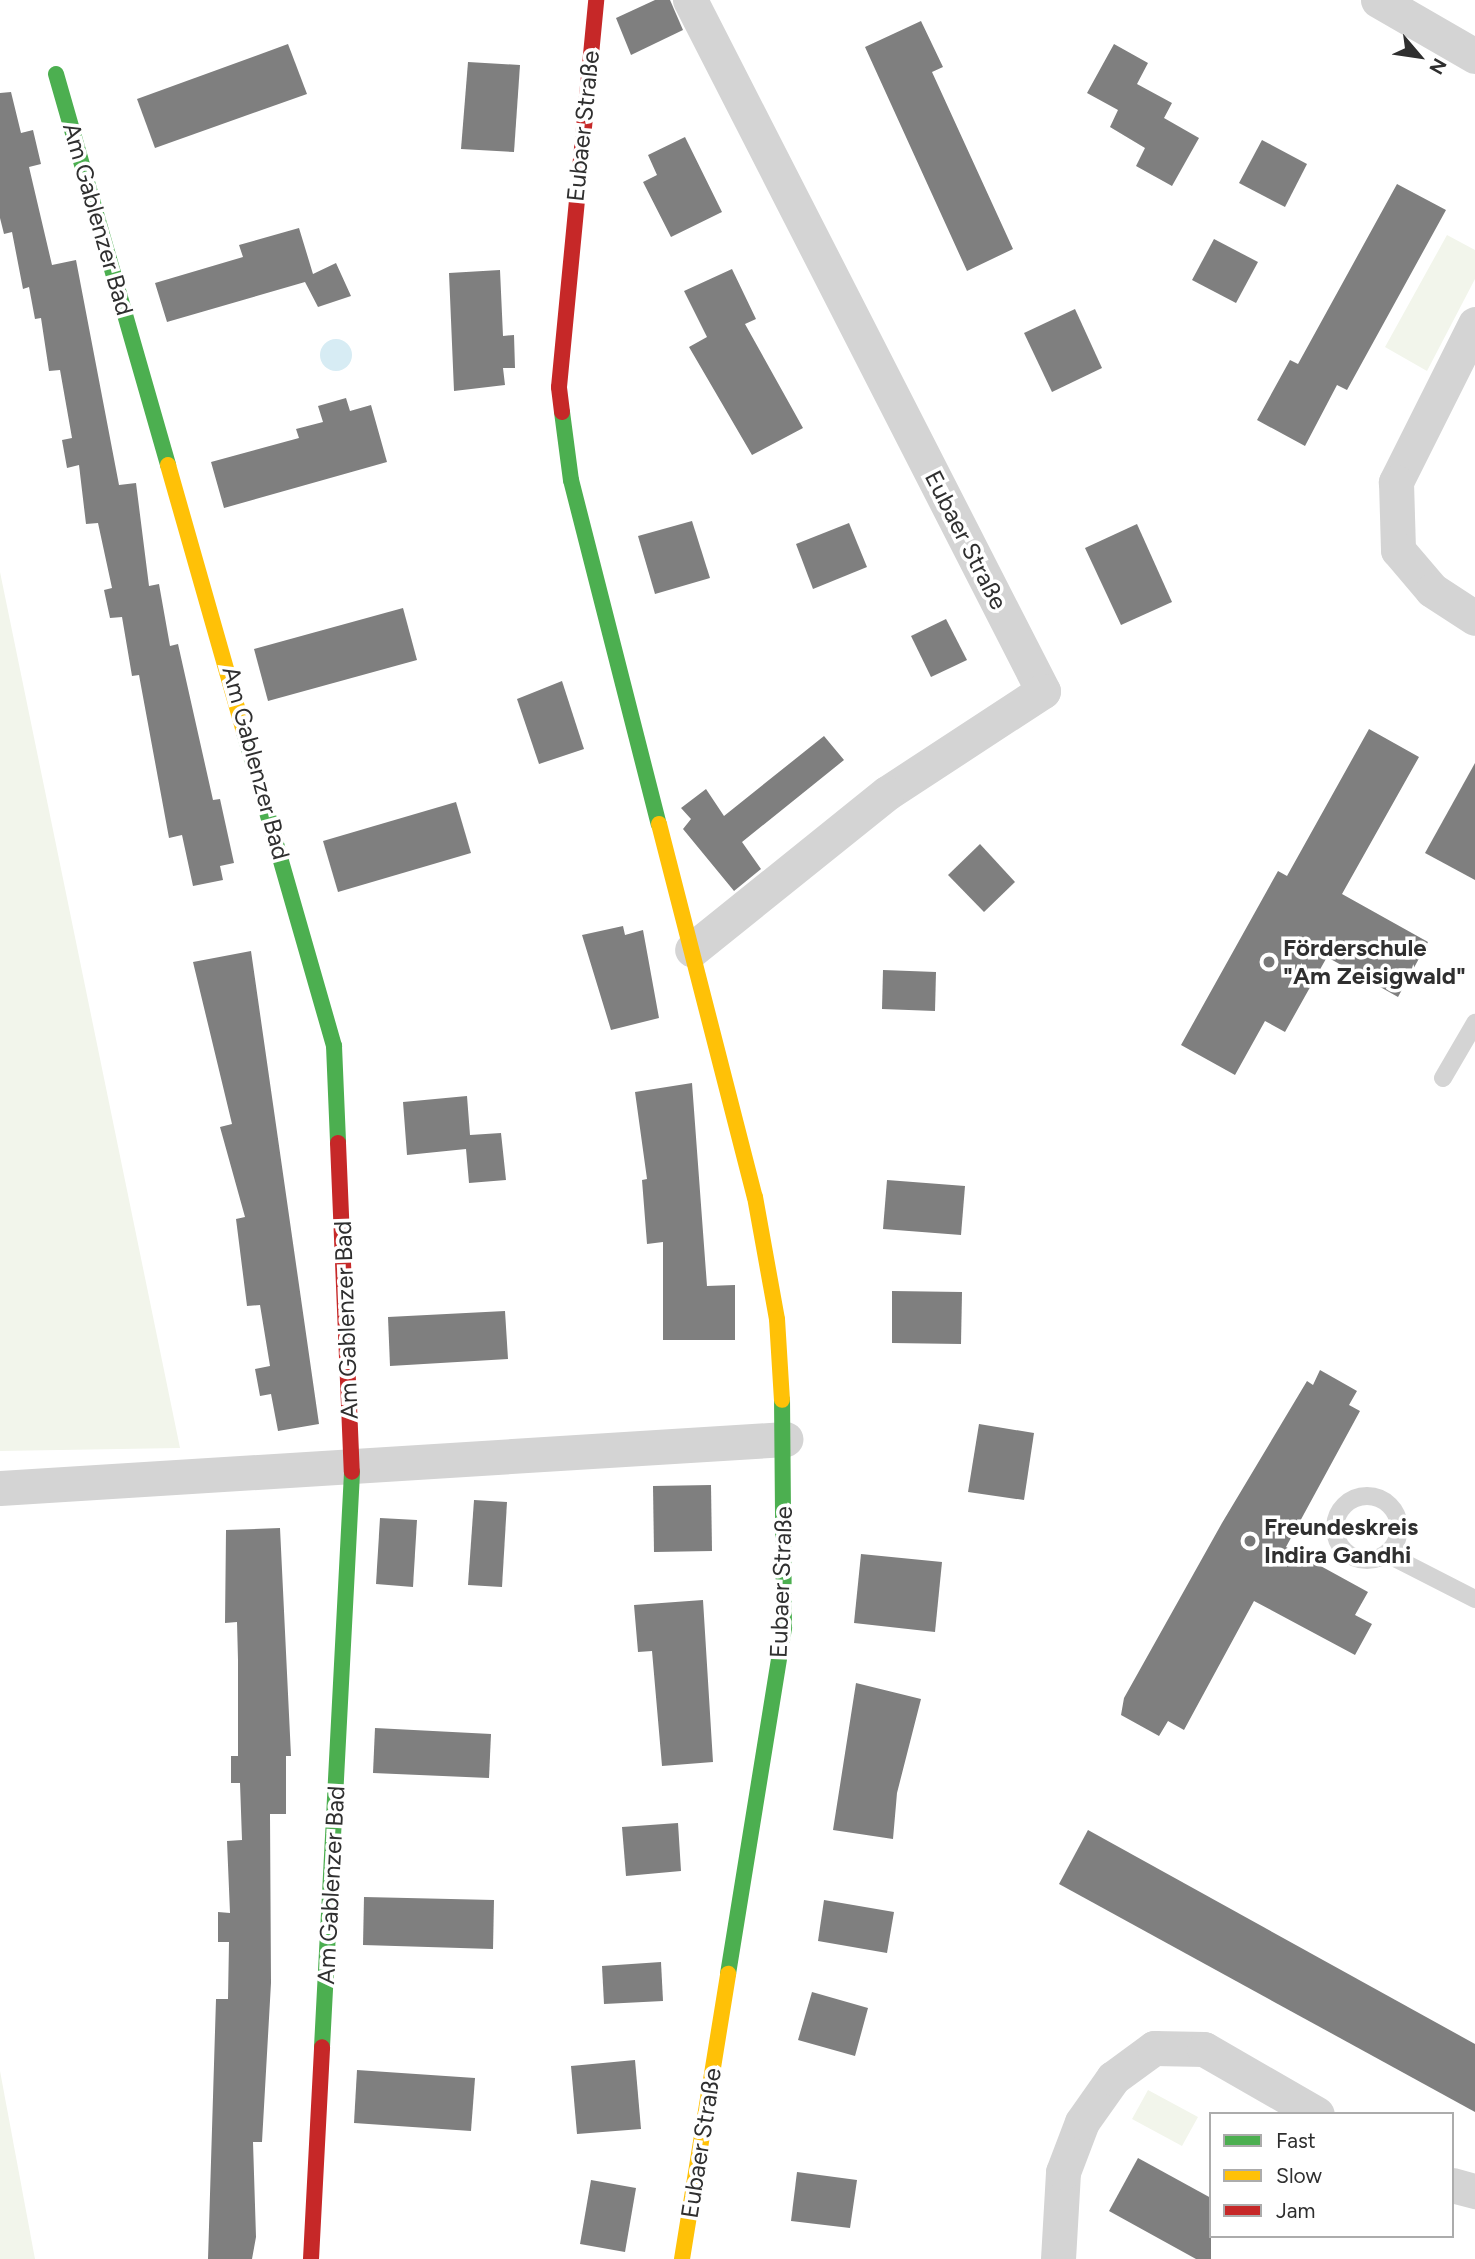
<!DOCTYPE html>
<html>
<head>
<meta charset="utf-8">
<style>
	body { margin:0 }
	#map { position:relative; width:1475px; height:2259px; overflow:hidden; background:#fff; font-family:Figtree,sans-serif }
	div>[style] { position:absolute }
	.green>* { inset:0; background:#f2f5eb }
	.water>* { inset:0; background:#d7ecf4 }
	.round { border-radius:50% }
	.building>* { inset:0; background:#7f7f7f }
	.lane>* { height:18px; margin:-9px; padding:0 9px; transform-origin:9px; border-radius:9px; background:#d4d4d4 }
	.lane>.ring { margin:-9px; padding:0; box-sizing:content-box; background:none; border:18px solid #d4d4d4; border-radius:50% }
	.street>* { height:35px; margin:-17.5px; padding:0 17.5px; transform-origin:17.5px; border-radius:17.5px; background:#d4d4d4 }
	.fast>* { height:16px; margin:-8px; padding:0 8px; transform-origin:8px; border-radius:8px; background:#4caf50 }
	.slow>* { height:16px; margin:-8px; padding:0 8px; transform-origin:8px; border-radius:8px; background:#ffc107 }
	.jam>* { height:16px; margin:-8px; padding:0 8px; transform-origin:8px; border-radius:8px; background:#c62828 }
	.dots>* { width:19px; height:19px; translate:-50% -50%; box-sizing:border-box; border:4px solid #fff; border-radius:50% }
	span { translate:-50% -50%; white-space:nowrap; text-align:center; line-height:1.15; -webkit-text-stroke:7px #fff; paint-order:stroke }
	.street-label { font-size:24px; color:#2f2f2f }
	.poi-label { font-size:24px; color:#2f2f2f; font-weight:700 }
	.left { translate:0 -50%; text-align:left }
	.legend { position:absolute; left:1209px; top:2112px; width:245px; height:126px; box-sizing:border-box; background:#fff; border:2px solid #acacac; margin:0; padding:9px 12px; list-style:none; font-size:21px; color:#2f2f2f }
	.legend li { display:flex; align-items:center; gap:14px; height:35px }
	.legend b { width:35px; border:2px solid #acacac }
	.north { position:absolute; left:1384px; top:21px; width:70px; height:70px; -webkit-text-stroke:5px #fff; paint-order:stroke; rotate:119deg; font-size:19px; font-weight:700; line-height:28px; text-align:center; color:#2f2f2f }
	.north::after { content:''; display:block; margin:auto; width:24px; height:32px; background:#2f2f2f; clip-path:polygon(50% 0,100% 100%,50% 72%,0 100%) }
</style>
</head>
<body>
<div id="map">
	<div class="green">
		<i style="clip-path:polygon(1447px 235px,1475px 250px,1475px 279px,1427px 371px,1385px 347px)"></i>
		<i style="clip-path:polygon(0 572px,180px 1448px,0 1451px)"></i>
		<i style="clip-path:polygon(0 2071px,35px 2259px,0 2259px)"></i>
		<i style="clip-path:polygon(1148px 2090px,1198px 2117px,1182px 2146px,1132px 2119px)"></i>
	</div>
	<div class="water">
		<i class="round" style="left:320px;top:339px;width:32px;height:32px"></i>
	</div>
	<div class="building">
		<i style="clip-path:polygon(655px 0,670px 0,683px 30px,631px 55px,616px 18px)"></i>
		<i style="clip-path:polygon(921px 21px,943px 67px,932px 72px,1013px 249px,967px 271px,865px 47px)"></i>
		<i style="clip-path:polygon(288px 44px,307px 94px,155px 148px,137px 99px)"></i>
		<i style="clip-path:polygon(1114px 44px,1148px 63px,1137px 84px,1172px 103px,1164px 118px,1199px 138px,1172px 186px,1136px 166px,1145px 148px,1110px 127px,1118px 110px,1087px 93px)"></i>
		<i style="clip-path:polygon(468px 62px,520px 65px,514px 152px,461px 149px)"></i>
		<i style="clip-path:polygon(11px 92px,21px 133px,33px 130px,41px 164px,29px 167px,52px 265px,76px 260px,119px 485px,136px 483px,149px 586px,159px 584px,170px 646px,178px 644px,213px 800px,220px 799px,234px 863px,220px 866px,223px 880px,193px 886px,182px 835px,169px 838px,139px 675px,132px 676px,122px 617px,110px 618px,104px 590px,112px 588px,98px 523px,86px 524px,79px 465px,67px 468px,62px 440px,72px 438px,60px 370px,49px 371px,41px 318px,35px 319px,29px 287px,23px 289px,12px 232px,4px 234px,0 218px,0 93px)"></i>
		<i style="clip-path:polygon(685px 137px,722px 212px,671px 237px,643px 182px,657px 175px,648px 155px)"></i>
		<i style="clip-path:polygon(1262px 140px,1307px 164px,1285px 207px,1239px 183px)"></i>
		<i style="clip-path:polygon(1397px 184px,1446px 210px,1347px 390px,1337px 385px,1305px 446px,1257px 420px,1290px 360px,1298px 364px)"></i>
		<i style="clip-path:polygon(299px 228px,313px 274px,336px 263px,351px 296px,318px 307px,305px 282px,167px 322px,155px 283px,243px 257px,239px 245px)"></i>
		<i style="clip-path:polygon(1214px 239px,1258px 262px,1236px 303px,1192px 280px)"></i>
		<i style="clip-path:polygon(732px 269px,756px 319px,745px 324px,803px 428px,752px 455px,689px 347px,707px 337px,684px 291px)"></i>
		<i style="clip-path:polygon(500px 270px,503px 336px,514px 335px,515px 368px,503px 368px,505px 385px,454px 391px,449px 273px)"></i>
		<i style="clip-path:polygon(1075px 309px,1102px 368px,1052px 392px,1024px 333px)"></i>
		<i style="clip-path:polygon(346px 398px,350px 411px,371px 405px,387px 462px,224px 508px,211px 462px,299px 438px,296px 429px,323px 422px,318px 406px)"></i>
		<i style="clip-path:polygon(692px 521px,710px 578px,655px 594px,638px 536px)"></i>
		<i style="clip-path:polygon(849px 523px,867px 567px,813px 589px,796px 544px)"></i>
		<i style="clip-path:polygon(1137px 524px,1172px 602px,1121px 625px,1085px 548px)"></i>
		<i style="clip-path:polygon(403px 608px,417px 660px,268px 701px,254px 649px)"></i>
		<i style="clip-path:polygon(946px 619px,967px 660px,931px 677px,911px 636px)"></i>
		<i style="clip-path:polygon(562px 681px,584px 749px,539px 764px,517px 699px)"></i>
		<i style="clip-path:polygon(1369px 729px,1419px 757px,1342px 894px,1428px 942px,1398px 997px,1327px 957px,1285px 1032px,1265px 1021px,1235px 1075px,1181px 1045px,1278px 871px,1287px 876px)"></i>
		<i style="clip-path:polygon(824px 736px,844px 760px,742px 842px,761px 869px,734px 891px,683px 829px,691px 819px,681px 808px,706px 789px,724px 816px)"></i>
		<i style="clip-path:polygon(1475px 763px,1475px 880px,1425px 853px)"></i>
		<i style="clip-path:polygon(456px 802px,471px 853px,338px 892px,323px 841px)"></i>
		<i style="clip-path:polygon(980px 844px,1015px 882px,984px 912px,948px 875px)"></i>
		<i style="clip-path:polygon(623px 926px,625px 935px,643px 930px,659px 1018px,611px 1030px,582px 935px)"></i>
		<i style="clip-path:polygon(251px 951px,319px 1424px,278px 1431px,271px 1394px,260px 1396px,255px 1369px,270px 1366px,260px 1305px,247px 1306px,236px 1219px,245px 1217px,220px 1127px,232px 1124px,193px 962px)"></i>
		<i style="clip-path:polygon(883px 970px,936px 972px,935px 1011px,882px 1009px)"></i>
		<i style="clip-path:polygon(692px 1083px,707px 1286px,735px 1285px,735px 1340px,663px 1340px,663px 1242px,647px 1244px,642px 1180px,647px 1179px,635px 1092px)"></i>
		<i style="clip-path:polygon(467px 1096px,470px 1135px,501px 1133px,506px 1180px,469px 1183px,466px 1149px,407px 1155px,403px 1102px)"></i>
		<i style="clip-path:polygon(887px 1180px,965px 1186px,961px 1235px,883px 1229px)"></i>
		<i style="clip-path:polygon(892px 1291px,962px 1292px,961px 1344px,892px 1343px)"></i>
		<i style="clip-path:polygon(505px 1311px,508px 1359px,390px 1366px,388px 1317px)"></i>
		<i style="clip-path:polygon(1320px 1370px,1357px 1391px,1349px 1405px,1360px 1411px,1286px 1547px,1368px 1592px,1355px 1615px,1372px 1624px,1355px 1655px,1254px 1601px,1184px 1730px,1168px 1721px,1159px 1736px,1121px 1715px,1124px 1698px,1222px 1523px,1307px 1381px,1313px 1385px)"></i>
		<i style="clip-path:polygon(979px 1424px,1034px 1433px,1024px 1500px,968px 1492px)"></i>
		<i style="clip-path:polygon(711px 1485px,712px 1551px,654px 1552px,653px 1486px)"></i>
		<i style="clip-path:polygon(474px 1500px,507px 1502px,502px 1587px,468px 1585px)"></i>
		<i style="clip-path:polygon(380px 1518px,417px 1520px,413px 1587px,376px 1584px)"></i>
		<i style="clip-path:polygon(280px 1528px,291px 1756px,286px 1756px,286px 1814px,270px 1814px,271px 1983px,262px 2142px,253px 2142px,256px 2237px,252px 2259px,208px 2259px,216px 1999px,228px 1999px,229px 1942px,218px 1942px,218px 1912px,230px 1913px,227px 1841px,242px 1840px,240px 1783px,231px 1783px,231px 1756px,238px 1756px,238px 1660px,237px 1622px,225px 1623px,226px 1530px)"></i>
		<i style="clip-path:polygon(861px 1554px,942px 1562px,935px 1632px,854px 1623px)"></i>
		<i style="clip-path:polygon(703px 1600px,713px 1762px,662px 1766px,652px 1651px,638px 1652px,634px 1605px)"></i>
		<i style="clip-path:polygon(856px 1683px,921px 1699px,897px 1793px,893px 1839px,833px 1830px)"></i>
		<i style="clip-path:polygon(375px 1728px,491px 1734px,489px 1778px,373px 1773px)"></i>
		<i style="clip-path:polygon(678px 1823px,681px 1871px,626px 1876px,622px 1827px)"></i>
		<i style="clip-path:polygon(1088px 1830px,1475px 2044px,1475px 2112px,1059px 1884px)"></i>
		<i style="clip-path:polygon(364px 1897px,494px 1900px,493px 1949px,363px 1945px)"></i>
		<i style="clip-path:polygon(824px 1900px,894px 1912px,887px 1953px,818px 1941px)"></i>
		<i style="clip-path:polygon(661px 1962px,663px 2001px,604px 2004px,602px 1966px)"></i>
		<i style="clip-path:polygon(812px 1992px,868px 2008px,855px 2056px,798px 2040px)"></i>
		<i style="clip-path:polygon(635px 2060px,641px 2129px,577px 2134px,571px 2066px)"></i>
		<i style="clip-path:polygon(357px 2070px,475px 2078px,471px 2131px,354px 2123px)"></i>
		<i style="clip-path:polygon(1138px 2158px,1211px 2198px,1211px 2259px,1196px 2259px,1109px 2211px)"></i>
		<i style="clip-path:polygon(797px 2172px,857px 2180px,850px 2228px,791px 2221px)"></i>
		<i style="clip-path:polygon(591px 2180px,636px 2188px,625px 2252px,580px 2244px)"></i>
	</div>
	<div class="lane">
		<i style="left:1443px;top:1078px;width:64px;rotate:-59.8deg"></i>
		<i class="ring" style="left:1335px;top:1496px;width:46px;height:46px"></i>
		<i style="left:1387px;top:1554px;width:99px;rotate:27.1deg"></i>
	</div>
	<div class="street">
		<i style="left:690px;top:0;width:776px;rotate:62.94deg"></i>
		<i style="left:1043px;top:691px;width:186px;rotate:146.8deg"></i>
		<i style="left:887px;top:793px;width:250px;rotate:141.2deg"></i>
		<i style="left:1378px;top:0;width:112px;rotate:30deg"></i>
		<i style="left:1475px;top:324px;width:177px;rotate:116.6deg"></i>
		<i style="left:1396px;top:482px;width:68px;rotate:88.3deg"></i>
		<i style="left:1398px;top:550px;width:52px;rotate:49.6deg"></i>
		<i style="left:1432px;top:590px;width:51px;rotate:33.1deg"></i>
		<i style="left:0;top:1488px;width:787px;rotate:-3.57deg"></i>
		<i style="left:1452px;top:2185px;width:24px;rotate:15deg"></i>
		<i style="left:1058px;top:2259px;width:87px;rotate:-86.7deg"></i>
		<i style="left:1063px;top:2172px;width:53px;rotate:-69.2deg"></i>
		<i style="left:1082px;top:2122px;width:54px;rotate:-54.8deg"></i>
		<i style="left:1113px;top:2078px;width:51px;rotate:-36.2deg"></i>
		<i style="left:1154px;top:2048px;width:50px;rotate:1.1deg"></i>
		<i style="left:1204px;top:2049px;width:130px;rotate:29.9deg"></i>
	</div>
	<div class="fast">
		<i style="left:56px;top:74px;width:407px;rotate:74deg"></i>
		<i style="left:562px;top:412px;width:69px;rotate:82.5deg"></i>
		<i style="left:571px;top:480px;width:355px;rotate:75.7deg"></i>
		<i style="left:244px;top:732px;width:327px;rotate:74deg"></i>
		<i style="left:334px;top:1046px;width:97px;rotate:87.6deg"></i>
		<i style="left:728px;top:1974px;width:351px;rotate:-80.8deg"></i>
		<i style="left:784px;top:1627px;width:227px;rotate:-90.5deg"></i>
		<i style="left:322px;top:2047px;width:576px;rotate:-87.01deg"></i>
	</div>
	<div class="slow">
		<i style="left:168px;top:465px;width:278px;rotate:74.1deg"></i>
		<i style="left:659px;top:824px;width:385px;rotate:75.6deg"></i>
		<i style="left:755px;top:1197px;width:124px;rotate:79.8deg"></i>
		<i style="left:777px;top:1319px;width:81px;rotate:86.5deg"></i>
		<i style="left:682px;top:2259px;width:289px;rotate:-80.8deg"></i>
	</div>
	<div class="jam">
		<i style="left:562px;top:412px;width:25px;rotate:-97deg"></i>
		<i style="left:559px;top:387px;width:389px;rotate:-84.5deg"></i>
		<i style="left:338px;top:1143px;width:329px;rotate:87.6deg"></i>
		<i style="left:311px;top:2259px;width:212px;rotate:-87deg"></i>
	</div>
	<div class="dots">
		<i style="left:1269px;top:962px;background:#787878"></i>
		<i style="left:1250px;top:1541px;background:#787878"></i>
	</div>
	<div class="street-label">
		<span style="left:583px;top:126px;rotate:-84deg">Eubaer Straße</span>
		<span style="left:98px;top:219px;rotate:74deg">Am Gablenzer Bad</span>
		<span style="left:966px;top:540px;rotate:63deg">Eubaer Straße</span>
		<span style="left:256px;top:763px;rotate:75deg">Am Gablenzer Bad</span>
		<span style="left:346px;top:1320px;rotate:-92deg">Am Gablenzer Bad</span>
		<span style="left:781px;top:1582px;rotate:-88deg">Eubaer Straße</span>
		<span style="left:331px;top:1885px;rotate:-87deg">Am Gablenzer Bad</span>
		<span style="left:701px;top:2143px;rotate:-81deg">Eubaer Straße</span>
	</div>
	<div class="poi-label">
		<span class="left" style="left:1283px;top:962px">Förderschule<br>"Am Zeisigwald"</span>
		<span class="left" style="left:1264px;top:1541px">Freundeskreis<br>Indira Gandhi</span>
	</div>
	<ul class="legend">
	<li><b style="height:9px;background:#4caf50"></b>Fast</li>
	<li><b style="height:9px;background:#ffc107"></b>Slow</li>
	<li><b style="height:9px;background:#c62828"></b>Jam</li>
	</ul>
	<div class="north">N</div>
</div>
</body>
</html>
